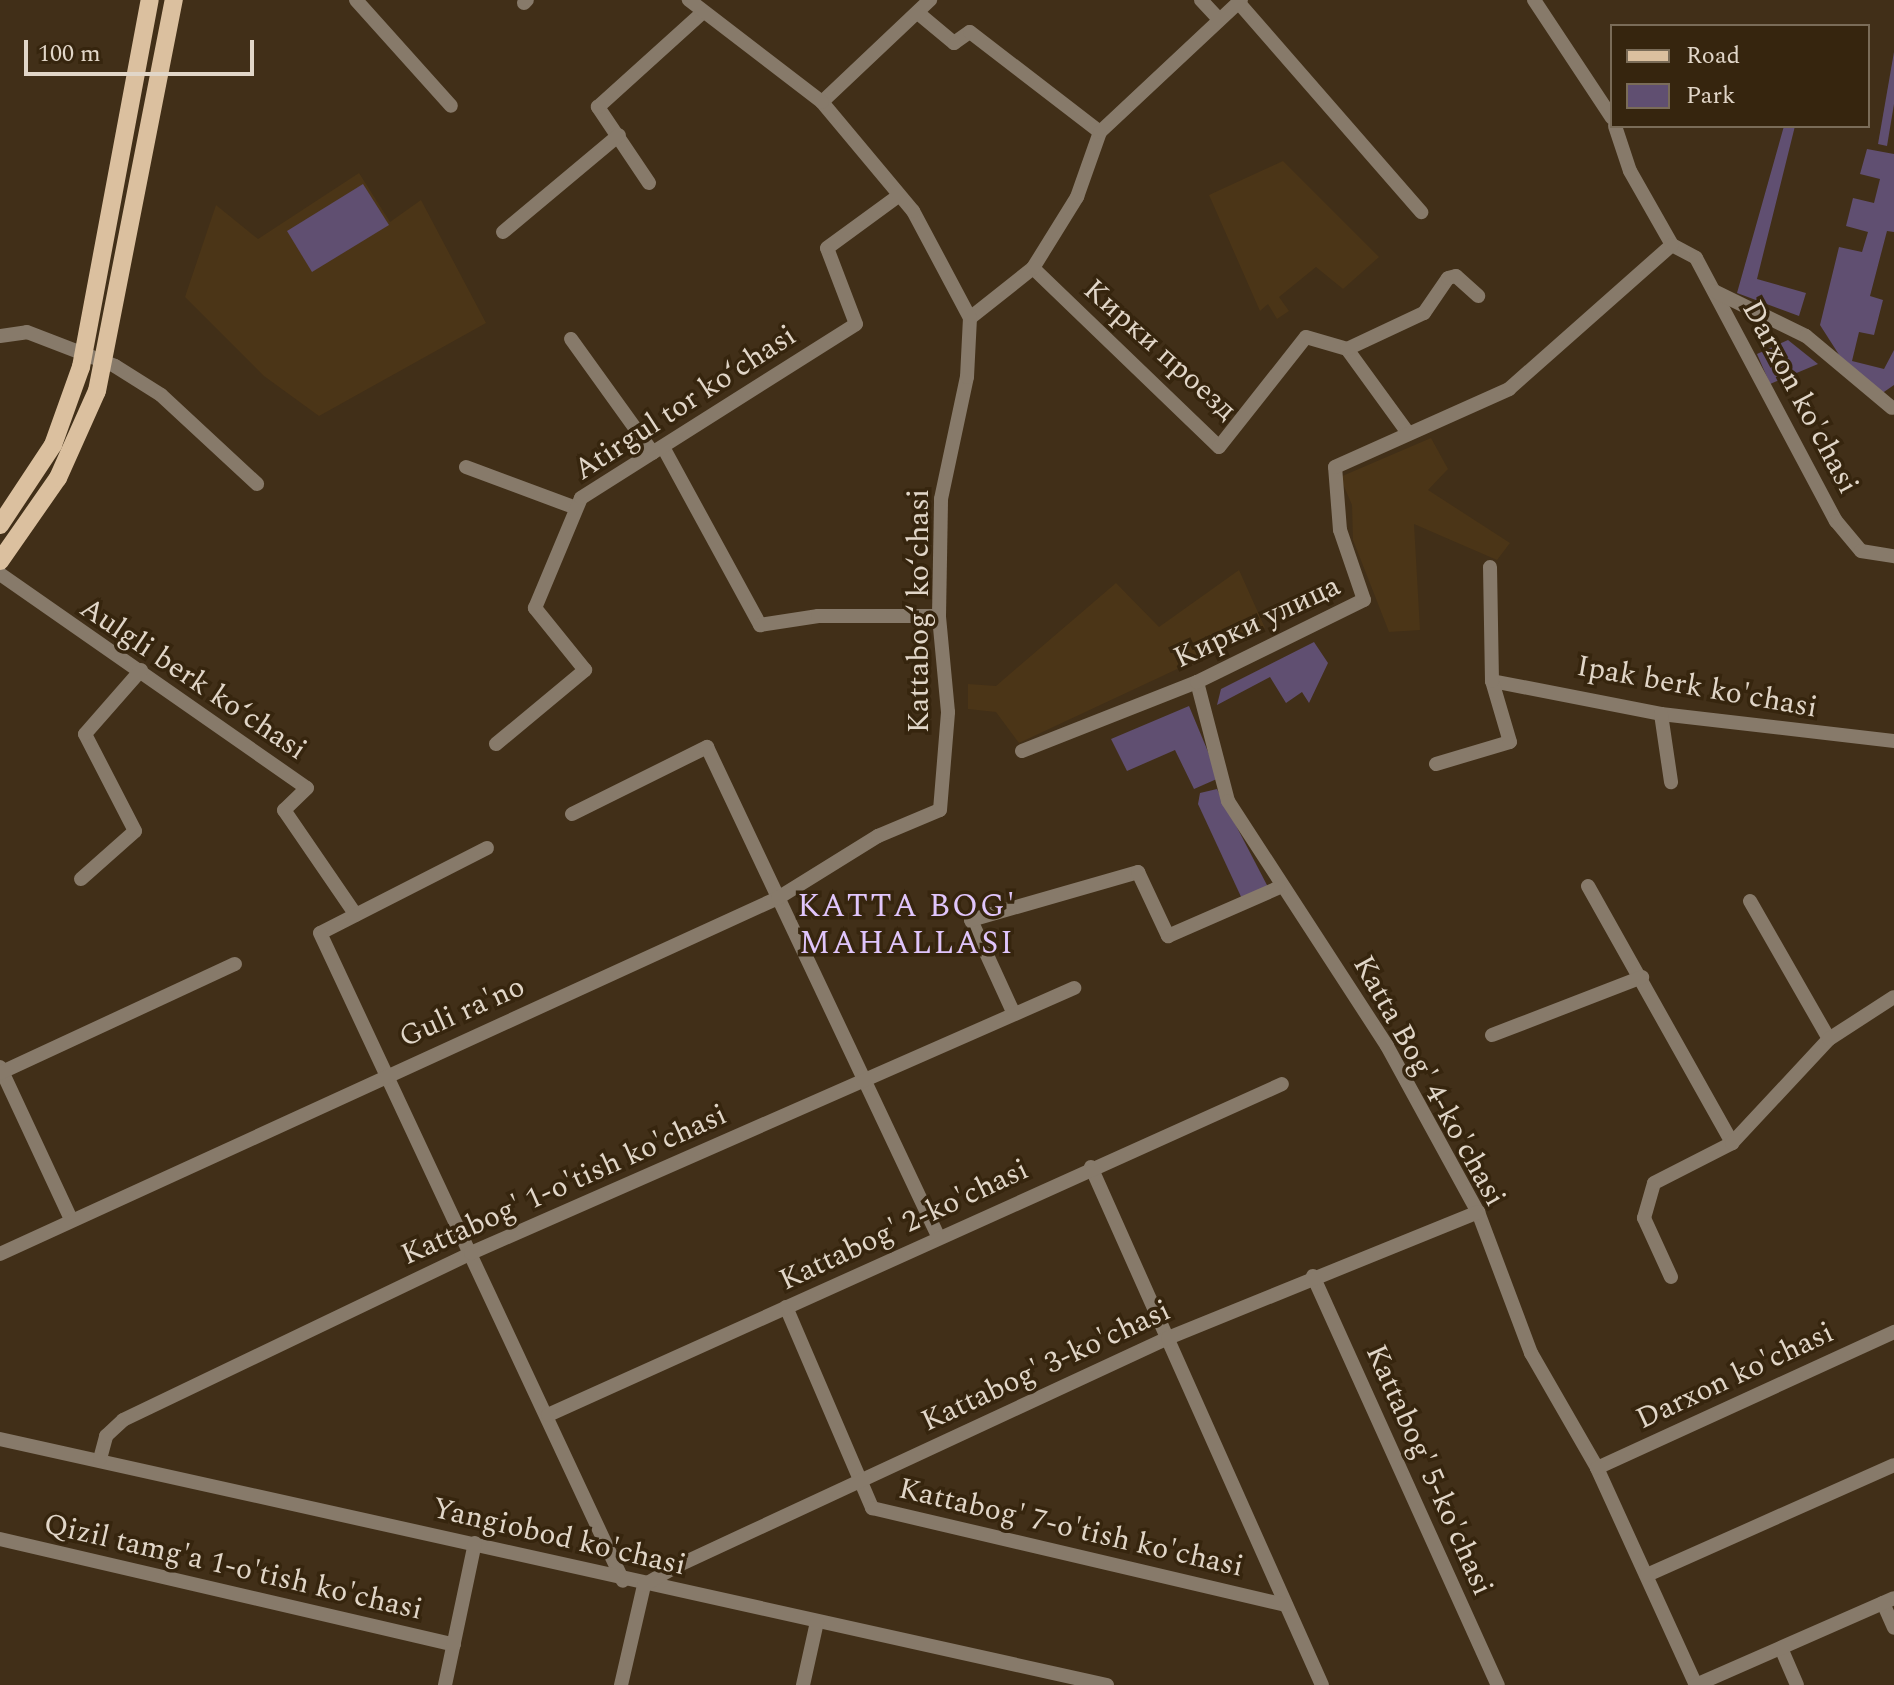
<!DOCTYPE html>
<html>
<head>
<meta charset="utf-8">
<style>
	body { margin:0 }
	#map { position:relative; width:1894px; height:1685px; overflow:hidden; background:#412f18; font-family:Spectral,serif }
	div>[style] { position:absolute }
	.built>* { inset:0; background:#4b3517 }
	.green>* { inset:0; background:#604f71 }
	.minor>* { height:14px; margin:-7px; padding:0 7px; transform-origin:7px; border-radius:7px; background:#877a6a }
	.major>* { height:18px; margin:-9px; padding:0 9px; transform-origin:9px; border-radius:9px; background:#dbc09f }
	span { translate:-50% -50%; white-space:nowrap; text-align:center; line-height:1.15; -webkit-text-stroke:7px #36250e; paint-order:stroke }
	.street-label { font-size:30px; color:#e1d6c8 }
	.neighbourhood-label { font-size:32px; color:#e0c5fb; letter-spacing:2px }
	.legend { position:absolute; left:1610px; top:24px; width:260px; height:104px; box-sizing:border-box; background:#36250e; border:2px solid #7a6c58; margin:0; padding:10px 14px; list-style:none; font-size:24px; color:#e1d6c8 }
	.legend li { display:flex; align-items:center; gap:16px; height:40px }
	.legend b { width:40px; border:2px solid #7a6c58 }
	.scale { position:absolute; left:24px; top:40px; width:230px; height:36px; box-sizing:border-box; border:4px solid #e1d6c8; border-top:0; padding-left:10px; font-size:24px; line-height:28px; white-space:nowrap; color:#e1d6c8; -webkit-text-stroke:6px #36250e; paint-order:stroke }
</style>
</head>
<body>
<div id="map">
	<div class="built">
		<i style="clip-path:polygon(1283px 161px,1379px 257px,1343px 289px,1316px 267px,1279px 297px,1289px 311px,1277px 319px,1268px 304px,1260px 311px,1209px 195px)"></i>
		<i style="clip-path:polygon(359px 173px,390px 222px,421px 200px,486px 323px,319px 416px,264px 376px,185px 297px,216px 205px,258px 239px)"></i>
		<i style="clip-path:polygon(1431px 438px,1448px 469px,1428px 490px,1510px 543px,1497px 560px,1414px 524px,1420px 630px,1389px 632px,1353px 540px,1352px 505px,1340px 477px)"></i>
		<i style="clip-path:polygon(1239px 570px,1265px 628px,1019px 743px,996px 712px,968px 709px,968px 684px,996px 686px,1116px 583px,1159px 627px)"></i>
	</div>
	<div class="green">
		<i style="clip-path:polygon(1894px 52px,1894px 104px,1887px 146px,1878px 144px)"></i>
		<i style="clip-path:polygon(1784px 126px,1795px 126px,1757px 279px,1806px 293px,1799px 316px,1737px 293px)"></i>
		<i style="clip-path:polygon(1867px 149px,1894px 154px,1894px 232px,1887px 231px,1870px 296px,1883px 300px,1874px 335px,1859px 332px,1852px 361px,1884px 369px,1894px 350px,1894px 385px,1881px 394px,1859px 386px,1820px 325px,1839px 247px,1862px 252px,1868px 232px,1846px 226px,1853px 198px,1874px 203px,1880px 179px,1860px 174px)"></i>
		<i style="clip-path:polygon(363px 184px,389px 225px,312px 272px,287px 231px)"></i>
		<i style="clip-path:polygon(1788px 340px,1818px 364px,1770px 384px,1757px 354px)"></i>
		<i style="clip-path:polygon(1314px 642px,1328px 663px,1309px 703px,1302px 692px,1286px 703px,1270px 677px,1217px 705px,1221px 689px)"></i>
		<i style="clip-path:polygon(1189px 706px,1219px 778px,1194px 789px,1175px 750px,1127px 771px,1111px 739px)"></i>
		<i style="clip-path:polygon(1217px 789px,1269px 889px,1243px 901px,1198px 804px,1200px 793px)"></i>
	</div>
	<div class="minor">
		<i style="left:356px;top:0;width:142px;rotate:48.1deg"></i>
		<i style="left:1201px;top:0;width:26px;rotate:47deg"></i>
		<i style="left:1534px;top:0;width:141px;rotate:56.5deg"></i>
		<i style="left:1238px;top:2px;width:279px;rotate:48.9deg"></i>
		<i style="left:524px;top:3px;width:4px;rotate:-45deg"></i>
		<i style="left:918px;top:13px;width:47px;rotate:39.8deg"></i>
		<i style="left:954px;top:43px;width:19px;rotate:-35deg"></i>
		<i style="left:970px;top:32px;width:164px;rotate:37.6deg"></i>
		<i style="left:822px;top:102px;width:149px;rotate:-43.4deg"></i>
		<i style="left:1615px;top:126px;width:47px;rotate:71.6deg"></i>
		<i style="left:1630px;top:171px;width:85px;rotate:60.4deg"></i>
		<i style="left:649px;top:183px;width:92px;rotate:-123.9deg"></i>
		<i style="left:598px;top:107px;width:140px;rotate:-42.1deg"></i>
		<i style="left:503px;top:232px;width:151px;rotate:-39.9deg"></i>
		<i style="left:1672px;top:245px;width:27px;rotate:28deg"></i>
		<i style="left:1696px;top:258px;width:298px;rotate:62deg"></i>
		<i style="left:1836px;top:521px;width:39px;rotate:50deg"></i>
		<i style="left:1861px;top:551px;width:33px;rotate:9deg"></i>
		<i style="left:1033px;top:268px;width:258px;rotate:43.9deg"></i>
		<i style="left:1219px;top:447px;width:140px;rotate:-51.7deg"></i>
		<i style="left:1306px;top:337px;width:43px;rotate:16.3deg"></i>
		<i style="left:1347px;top:349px;width:104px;rotate:54deg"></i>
		<i style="left:1714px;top:291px;width:102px;rotate:26.1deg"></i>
		<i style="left:1806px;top:336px;width:112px;rotate:39.9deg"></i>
		<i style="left:970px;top:318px;width:80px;rotate:-38.4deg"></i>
		<i style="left:1033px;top:268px;width:84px;rotate:-58.2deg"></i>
		<i style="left:1077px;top:197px;width:69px;rotate:-70.5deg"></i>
		<i style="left:1100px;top:132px;width:193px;rotate:-43.1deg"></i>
		<i style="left:0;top:336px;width:27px;rotate:-8deg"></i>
		<i style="left:27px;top:332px;width:94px;rotate:21.1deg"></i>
		<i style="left:115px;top:366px;width:54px;rotate:32.2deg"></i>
		<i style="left:161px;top:395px;width:131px;rotate:42.8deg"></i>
		<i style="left:571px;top:339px;width:140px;rotate:54.3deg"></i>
		<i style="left:1347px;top:349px;width:85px;rotate:-25.1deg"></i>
		<i style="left:1424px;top:313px;width:42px;rotate:-55.6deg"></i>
		<i style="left:1448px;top:278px;width:8px;rotate:-14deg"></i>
		<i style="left:1456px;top:276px;width:30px;rotate:42deg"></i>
		<i style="left:663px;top:447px;width:203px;rotate:61.4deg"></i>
		<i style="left:760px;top:625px;width:59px;rotate:-8.8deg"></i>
		<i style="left:818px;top:616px;width:121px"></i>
		<i style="left:466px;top:467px;width:117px;rotate:20.4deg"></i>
		<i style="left:0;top:574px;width:374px;rotate:34.9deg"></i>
		<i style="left:307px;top:788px;width:32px;rotate:136deg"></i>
		<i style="left:284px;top:810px;width:127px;rotate:55.6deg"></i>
		<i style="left:1492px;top:681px;width:172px;rotate:11deg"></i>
		<i style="left:1661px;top:714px;width:235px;rotate:6.6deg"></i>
		<i style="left:1197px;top:682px;width:123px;rotate:75.4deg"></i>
		<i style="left:1228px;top:801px;width:292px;rotate:57deg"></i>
		<i style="left:1387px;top:1046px;width:189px;rotate:61.3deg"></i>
		<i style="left:1478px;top:1212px;width:151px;rotate:69.4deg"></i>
		<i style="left:1531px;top:1353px;width:133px;rotate:60.1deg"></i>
		<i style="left:1597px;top:1468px;width:239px;rotate:65.5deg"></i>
		<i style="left:1661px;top:714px;width:69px;rotate:81.6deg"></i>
		<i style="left:496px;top:744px;width:116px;rotate:-39.7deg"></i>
		<i style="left:585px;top:670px;width:80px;rotate:-128.9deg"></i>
		<i style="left:535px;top:608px;width:119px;rotate:-67.3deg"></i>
		<i style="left:581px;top:498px;width:325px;rotate:-32.3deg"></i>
		<i style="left:856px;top:324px;width:81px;rotate:-110.9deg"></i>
		<i style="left:827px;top:248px;width:88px;rotate:-36.2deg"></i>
		<i style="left:1022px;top:751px;width:188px;rotate:-21.5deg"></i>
		<i style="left:1197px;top:682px;width:186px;rotate:-26.2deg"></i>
		<i style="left:1364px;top:600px;width:74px;rotate:-108.9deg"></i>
		<i style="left:1340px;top:530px;width:63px;rotate:-94.5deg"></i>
		<i style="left:1335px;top:467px;width:191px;rotate:-24.1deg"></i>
		<i style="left:1509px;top:389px;width:217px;rotate:-41.5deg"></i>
		<i style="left:1436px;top:764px;width:77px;rotate:-16.6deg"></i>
		<i style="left:1510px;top:742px;width:64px;rotate:-106.4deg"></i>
		<i style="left:1492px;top:681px;width:114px;rotate:-91deg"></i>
		<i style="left:572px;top:814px;width:151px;rotate:-26.4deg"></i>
		<i style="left:707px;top:747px;width:541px;rotate:64.71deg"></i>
		<i style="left:487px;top:848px;width:187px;rotate:153deg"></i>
		<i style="left:320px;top:933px;width:715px;rotate:64.94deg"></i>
		<i style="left:81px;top:879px;width:72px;rotate:-41.6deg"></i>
		<i style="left:135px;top:831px;width:109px;rotate:-117.3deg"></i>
		<i style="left:85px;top:734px;width:85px;rotate:-48.8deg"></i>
		<i style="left:1588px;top:886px;width:295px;rotate:60.7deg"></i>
		<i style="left:1750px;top:901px;width:159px;rotate:60.2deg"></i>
		<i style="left:1014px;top:1014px;width:103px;rotate:-114.6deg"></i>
		<i style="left:971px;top:920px;width:174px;rotate:-16deg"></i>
		<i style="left:1138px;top:872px;width:71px;rotate:64.9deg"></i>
		<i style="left:1168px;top:936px;width:120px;rotate:-23.6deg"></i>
		<i style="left:1492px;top:1035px;width:161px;rotate:-21.1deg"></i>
		<i style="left:0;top:1067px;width:168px;rotate:65deg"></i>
		<i style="left:0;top:1073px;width:259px;rotate:-24.9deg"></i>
		<i style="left:1091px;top:1167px;width:567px;rotate:65.97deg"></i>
		<i style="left:0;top:1254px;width:856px;rotate:-24.59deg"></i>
		<i style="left:778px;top:898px;width:118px;rotate:-31.8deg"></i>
		<i style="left:878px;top:836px;width:67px;rotate:-22.8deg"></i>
		<i style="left:940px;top:810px;width:98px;rotate:-85.3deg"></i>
		<i style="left:948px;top:712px;width:96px;rotate:-95.4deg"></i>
		<i style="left:939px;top:616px;width:117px;rotate:-89deg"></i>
		<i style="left:941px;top:499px;width:125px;rotate:-78deg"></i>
		<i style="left:967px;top:377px;width:59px;rotate:-87.1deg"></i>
		<i style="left:970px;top:318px;width:121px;rotate:-118deg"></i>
		<i style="left:913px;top:211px;width:142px;rotate:-129.9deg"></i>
		<i style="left:822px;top:102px;width:168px;rotate:-142.5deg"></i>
		<i style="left:1313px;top:1276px;width:449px;rotate:65.7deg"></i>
		<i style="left:1671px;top:1277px;width:65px;rotate:-114.6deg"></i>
		<i style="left:1644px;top:1218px;width:36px;rotate:-74deg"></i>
		<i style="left:1654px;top:1183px;width:88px;rotate:-27.1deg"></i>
		<i style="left:1732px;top:1143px;width:142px;rotate:-47deg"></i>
		<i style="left:1829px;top:1039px;width:77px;rotate:-32.9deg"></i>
		<i style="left:786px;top:1307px;width:219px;rotate:66.8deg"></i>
		<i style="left:872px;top:1508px;width:425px;rotate:13.2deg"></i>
		<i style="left:548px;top:1415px;width:805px;rotate:-24.27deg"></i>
		<i style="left:0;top:1439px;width:1134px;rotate:12.53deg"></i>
		<i style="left:100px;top:1459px;width:24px;rotate:-75deg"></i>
		<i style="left:106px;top:1436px;width:23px;rotate:-43deg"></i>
		<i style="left:123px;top:1420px;width:386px;rotate:-25.6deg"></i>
		<i style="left:471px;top:1253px;width:659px;rotate:-23.72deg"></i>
		<i style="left:1597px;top:1468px;width:327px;rotate:-24.6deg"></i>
		<i style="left:0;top:1539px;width:466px;rotate:13.1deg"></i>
		<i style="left:1647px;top:1575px;width:270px;rotate:-24deg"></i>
		<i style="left:1883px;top:1603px;width:27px;rotate:66deg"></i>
		<i style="left:1781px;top:1648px;width:40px;rotate:66.6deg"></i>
		<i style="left:445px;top:1685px;width:145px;rotate:-78.1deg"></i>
		<i style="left:621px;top:1685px;width:103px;rotate:-77deg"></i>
		<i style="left:644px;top:1585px;width:38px;rotate:-30deg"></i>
		<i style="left:677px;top:1566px;width:541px;rotate:-24.91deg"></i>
		<i style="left:1168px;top:1338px;width:335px;rotate:-22.1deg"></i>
		<i style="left:803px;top:1685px;width:65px;rotate:-77.5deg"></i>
		<i style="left:1696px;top:1685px;width:216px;rotate:-23.7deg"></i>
	</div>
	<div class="major">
		<i style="left:0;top:525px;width:96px;rotate:-56.5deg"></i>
		<i style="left:53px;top:445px;width:83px;rotate:-70.3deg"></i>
		<i style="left:81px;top:367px;width:373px;rotate:-79.4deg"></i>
		<i style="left:0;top:561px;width:101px;rotate:-55.1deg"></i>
		<i style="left:58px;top:478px;width:95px;rotate:-65.9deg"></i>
		<i style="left:97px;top:391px;width:399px;rotate:-78.9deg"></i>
	</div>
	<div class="street-label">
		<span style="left:1160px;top:350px;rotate:42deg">Кирки проезд</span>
		<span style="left:1800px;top:397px;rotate:62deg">Darxon ko'chasi</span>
		<span style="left:685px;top:403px;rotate:-33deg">Atirgul tor koʻchasi</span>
		<span style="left:919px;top:611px;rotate:-90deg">Kattabogʻ koʻchasi</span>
		<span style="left:1257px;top:622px;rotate:-25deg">Кирки улица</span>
		<span style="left:193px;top:679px;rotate:34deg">Aulgli berk koʻchasi</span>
		<span style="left:1697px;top:687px;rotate:10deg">Ipak berk ko'chasi</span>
		<span style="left:462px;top:1012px;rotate:-24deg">Guli ra'no</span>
		<span style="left:1429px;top:1081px;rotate:61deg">Katta Bog' 4-ko'chasi</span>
		<span style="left:564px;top:1185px;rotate:-24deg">Kattabog' 1-o'tish ko'chasi</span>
		<span style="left:904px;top:1225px;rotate:-25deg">Kattabog' 2-ko'chasi</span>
		<span style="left:1046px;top:1366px;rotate:-25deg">Kattabog' 3-ko'chasi</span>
		<span style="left:1735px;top:1376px;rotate:-25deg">Darxon ko'chasi</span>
		<span style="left:1429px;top:1470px;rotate:66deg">Kattabog' 5-ko'chasi</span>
		<span style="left:1071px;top:1528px;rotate:13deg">Kattabog' 7-o'tish ko'chasi</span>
		<span style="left:559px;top:1537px;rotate:13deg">Yangiobod ko'chasi</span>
		<span style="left:233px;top:1567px;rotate:13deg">Qizil tamg'a 1-o'tish ko'chasi</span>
	</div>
	<div class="neighbourhood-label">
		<span style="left:907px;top:926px">KATTA BOG'<br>MAHALLASI</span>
	</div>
	<ul class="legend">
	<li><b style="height:10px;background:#dbc09f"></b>Road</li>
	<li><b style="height:22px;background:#604f71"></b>Park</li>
	</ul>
	<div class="scale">100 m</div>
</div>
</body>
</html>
